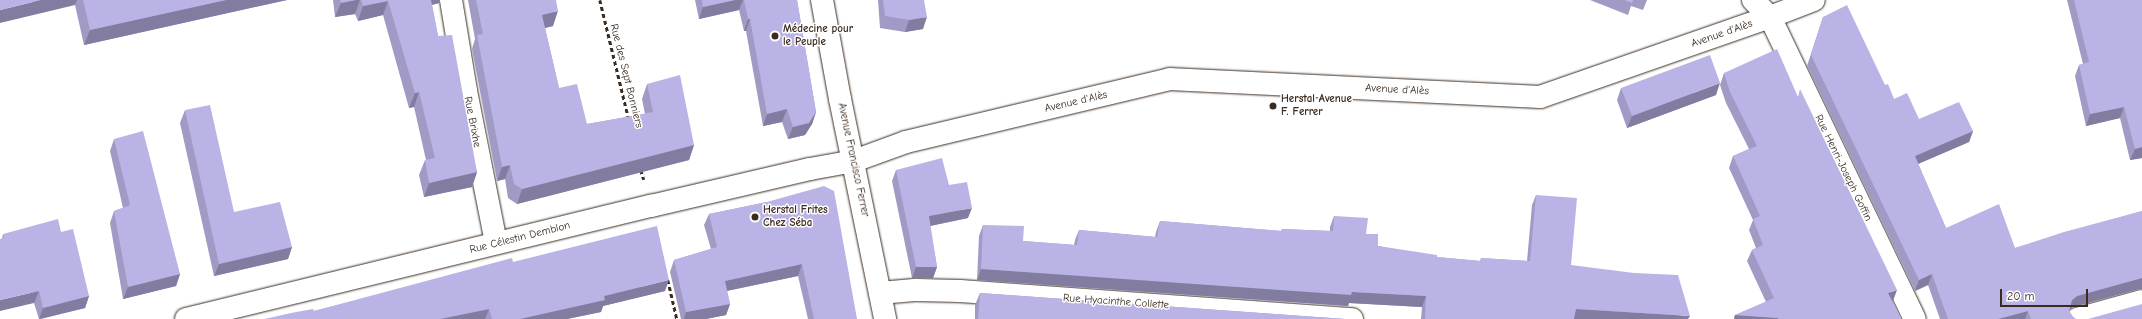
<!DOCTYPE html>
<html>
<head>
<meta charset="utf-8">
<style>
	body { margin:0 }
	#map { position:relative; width:2142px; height:319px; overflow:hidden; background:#fff; font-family:"Comic Neue",sans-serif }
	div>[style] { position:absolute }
	.path>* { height:2.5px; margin-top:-1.25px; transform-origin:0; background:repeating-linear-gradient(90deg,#3b2a1e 0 4px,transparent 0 7px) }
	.roads { filter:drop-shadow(0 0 1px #3b2a1e) drop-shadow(0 0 1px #3b2a1e) }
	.minor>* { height:22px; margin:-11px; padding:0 11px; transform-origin:11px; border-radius:11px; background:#fff }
	.tertiary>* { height:22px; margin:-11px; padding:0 11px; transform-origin:11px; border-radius:11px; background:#fff }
	.wall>* { inset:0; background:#a09ac5 }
	.shaded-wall>* { inset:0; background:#827da0 }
	.building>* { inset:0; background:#bab3e5 }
	.dots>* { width:11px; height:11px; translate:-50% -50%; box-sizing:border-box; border:2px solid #fff; border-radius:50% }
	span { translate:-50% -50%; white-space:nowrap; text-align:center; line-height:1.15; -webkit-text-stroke:3px #fff; paint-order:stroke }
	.poi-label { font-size:11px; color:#3b2a1e; font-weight:700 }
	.left { translate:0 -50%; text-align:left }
	.street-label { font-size:11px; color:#3b2a1e }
	.scale { position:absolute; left:2000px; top:289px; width:88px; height:18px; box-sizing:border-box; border:2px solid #3b2a1e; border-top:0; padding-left:5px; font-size:12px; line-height:14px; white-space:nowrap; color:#3b2a1e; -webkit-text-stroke:3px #fff; paint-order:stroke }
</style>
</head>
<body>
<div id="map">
	<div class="path">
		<i style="left:600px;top:0;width:123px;rotate:76.4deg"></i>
		<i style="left:641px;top:170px;width:10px;rotate:73deg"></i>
		<i style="left:668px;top:280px;width:40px;rotate:77deg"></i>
	</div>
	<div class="roads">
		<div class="minor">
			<i style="left:451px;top:0;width:92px;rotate:80.6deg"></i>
			<i style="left:466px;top:91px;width:155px;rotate:78.8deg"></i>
			<i style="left:822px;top:0;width:101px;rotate:79.7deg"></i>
			<i style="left:840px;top:99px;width:225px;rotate:78.4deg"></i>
			<i style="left:1753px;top:0;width:24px;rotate:45deg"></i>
			<i style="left:1770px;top:17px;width:335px;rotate:64.4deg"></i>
			<i style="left:880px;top:293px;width:37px;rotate:-5deg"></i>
			<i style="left:917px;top:290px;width:43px;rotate:1.3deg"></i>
			<i style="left:960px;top:291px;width:393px;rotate:4.1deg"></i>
			<i style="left:2077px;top:319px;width:67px;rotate:-15.5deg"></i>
		</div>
		<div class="tertiary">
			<i style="left:186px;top:319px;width:479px;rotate:-13.7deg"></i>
			<i style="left:651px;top:206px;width:163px;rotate:-13.1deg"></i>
			<i style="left:810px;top:169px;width:45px;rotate:-10.3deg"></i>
			<i style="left:854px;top:161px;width:55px;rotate:-20.1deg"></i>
			<i style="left:906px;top:142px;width:271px;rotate:-13.4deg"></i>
			<i style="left:1170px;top:79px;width:370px;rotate:2.8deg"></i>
			<i style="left:1540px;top:97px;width:244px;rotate:-19.2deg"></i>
			<i style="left:1770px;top:17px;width:47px;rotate:-21.1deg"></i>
		</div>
	</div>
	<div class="wall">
		<i style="clip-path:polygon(0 0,287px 0,84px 45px,75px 5px)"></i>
		<i style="clip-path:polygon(333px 0,440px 0,439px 3px,432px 5px,438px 36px,477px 172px,472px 187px,424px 197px,419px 175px,425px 160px,426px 160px,414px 107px,409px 108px,383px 15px,358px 21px,355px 14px,335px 17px)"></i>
		<i style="clip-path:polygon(468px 0,556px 0,553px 26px,545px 28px,559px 88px,587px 124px,645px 114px,642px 99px,647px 84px,694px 145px,689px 160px,517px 204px,508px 198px,505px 179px,497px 181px,472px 49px,475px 39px)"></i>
		<i style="clip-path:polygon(695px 0,797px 0,816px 112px,812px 124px,805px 135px,788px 139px,782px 122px,763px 126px,746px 31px,744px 31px,739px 10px,699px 19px)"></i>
		<i style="clip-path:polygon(878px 0,924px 0,923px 29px,905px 32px,880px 28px)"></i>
		<i style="clip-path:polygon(1590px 0,1647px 0,1643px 10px,1631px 6px,1628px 15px)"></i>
		<i style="clip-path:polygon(2067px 0,2142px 0,2142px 158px,2130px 160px,2120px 118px,2086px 126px,2075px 76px,2079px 65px,2083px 64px)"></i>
		<i style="clip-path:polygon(1823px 17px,1885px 85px,1894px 99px,1919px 119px,1973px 131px,1969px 142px,1918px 164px,1946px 228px,2015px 248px,2142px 211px,2142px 289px,2139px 289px,2073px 307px,2069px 310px,2069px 311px,2073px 317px,2076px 319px,1940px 319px,1928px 285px,1915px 291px,1807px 66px)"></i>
		<i style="clip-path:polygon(1724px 73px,1798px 97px,1893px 301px,1900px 319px,1734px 319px,1735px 315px,1766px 302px,1747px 261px,1752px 250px,1756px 248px,1749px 230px,1753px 220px,1729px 168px,1733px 156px,1749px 149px,1726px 103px,1720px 85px)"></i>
		<i style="clip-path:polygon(1621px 88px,1716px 95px,1627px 128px,1617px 100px)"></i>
		<i style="clip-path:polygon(185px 110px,234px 212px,292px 247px,288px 259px,214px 276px,180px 123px)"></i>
		<i style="clip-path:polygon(114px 139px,180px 274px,176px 286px,123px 299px,110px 223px,114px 211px,123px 208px,110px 151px)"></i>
		<i style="clip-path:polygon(896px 170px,949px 185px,968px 218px,930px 226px,937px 267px,933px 278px,912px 278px,892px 181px)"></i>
		<i style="clip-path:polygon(1536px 195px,1571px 265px,1688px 319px,1421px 319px,1422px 307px,1349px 303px,1348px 306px,977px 280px,979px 236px,983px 225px,1023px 241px,1074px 245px,1075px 240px,1079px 230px,1155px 237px,1156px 232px,1160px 221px,1281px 231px,1282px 229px,1330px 231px,1330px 227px,1334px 216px,1366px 234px,1378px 246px,1437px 257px,1480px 261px,1481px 258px,1527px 261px,1532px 205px)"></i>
		<i style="clip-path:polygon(767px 202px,857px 319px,808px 319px,798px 276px,727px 291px,730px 304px,726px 315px,706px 319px,681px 319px,670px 272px,674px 260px,711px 249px,704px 225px,709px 214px)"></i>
		<i style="clip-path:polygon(61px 232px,89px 296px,85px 308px,41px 319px,39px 319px,34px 303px,2px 239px,3px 234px)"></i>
		<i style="clip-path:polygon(513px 262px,665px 291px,603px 306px,601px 312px,567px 319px,265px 319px,314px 311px)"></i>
		<i style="clip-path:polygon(980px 293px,1345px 319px,975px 319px,975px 305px)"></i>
	</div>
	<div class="shaded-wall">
		<i style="clip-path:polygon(41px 0,77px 0,75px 5px,0 23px,0 10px)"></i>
		<i style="clip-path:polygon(226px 0,287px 0,84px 45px,90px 30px)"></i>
		<i style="clip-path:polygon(356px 0,360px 0,355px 14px,335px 17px,341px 3px)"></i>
		<i style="clip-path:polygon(426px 0,440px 0,439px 3px,424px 7px)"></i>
		<i style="clip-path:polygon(735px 0,743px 0,739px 10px,699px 19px,703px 7px)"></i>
		<i style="clip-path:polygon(388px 1px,383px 15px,358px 21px,363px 6px)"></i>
		<i style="clip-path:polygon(558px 11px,553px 26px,536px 30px,542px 15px)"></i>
		<i style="clip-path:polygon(927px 17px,923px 29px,905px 32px,909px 20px)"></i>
		<i style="clip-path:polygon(748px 19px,750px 19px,746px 31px,744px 31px)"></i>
		<i style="clip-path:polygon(1720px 83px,1716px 95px,1627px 128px,1632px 116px)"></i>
		<i style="clip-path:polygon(419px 92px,414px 107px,409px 108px,415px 93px)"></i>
		<i style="clip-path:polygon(2124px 107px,2120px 118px,2086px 126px,2090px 114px)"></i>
		<i style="clip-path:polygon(787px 109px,782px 122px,763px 126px,767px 114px)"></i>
		<i style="clip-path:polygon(816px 112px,812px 124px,805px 135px,788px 139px,793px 127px)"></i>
		<i style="clip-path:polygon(1973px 131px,1969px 142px,1911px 167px,1915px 156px)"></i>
		<i style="clip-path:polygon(694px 145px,689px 160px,517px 204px,522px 189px)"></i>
		<i style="clip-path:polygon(2142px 147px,2142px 158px,2130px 160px,2135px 149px)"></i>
		<i style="clip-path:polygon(510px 165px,505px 179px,497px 181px,502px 167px)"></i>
		<i style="clip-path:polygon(477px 172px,472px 187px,424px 197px,429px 183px)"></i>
		<i style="clip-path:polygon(972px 208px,968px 218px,925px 227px,929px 216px)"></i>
		<i style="clip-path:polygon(292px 247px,288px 259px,214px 276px,219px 264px)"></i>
		<i style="clip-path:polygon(802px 264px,798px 276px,721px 292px,725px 281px)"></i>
		<i style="clip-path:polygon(916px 267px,937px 267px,933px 278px,912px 278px)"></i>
		<i style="clip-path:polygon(981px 269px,1352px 292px,1426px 296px,1422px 307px,1349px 303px,1348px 306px,977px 280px)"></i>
		<i style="clip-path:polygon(180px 274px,176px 286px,123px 299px,128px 287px)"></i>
		<i style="clip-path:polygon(1932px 274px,1928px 285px,1915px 291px,1919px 280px)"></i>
		<i style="clip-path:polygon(2142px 278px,2142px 289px,2139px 289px,2073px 307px,2068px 311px,2072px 300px,2077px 296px)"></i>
		<i style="clip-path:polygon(669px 280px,665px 291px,603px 306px,601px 312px,567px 319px,520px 319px,604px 296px)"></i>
		<i style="clip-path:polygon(1897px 290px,1893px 301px,1884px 305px,1888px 293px)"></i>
		<i style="clip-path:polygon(39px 291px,34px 303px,0 311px,0 300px)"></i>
		<i style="clip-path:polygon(89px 296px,85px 308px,39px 319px,43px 308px)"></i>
		<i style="clip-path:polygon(730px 304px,726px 315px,706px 319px,684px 319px,686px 312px)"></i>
		<i style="clip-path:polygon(489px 309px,485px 319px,440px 319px)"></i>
		<i style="clip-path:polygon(1576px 309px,1690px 316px,1688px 319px,1572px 319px)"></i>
		<i style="clip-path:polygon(2028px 311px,2025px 319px,1998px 319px)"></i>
		<i style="clip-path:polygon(1735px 315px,1778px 318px,1778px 319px,1734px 319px)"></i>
	</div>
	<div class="building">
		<i style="clip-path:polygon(0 0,41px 0,0 10px)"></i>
		<i style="clip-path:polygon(83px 0,226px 0,90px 30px)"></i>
		<i style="clip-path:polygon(340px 0,356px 0,341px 3px)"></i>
		<i style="clip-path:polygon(361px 0,431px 0,438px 36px,452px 35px,477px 172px,429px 183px,425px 160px,435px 158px,419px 92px,415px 93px,388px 1px,363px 6px)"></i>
		<i style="clip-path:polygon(476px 0,556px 0,558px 11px,542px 15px,559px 88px,577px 84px,587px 124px,653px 112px,647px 84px,680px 75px,694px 145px,522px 189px,514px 184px,510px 165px,502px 167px,477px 35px,483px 34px)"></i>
		<i style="clip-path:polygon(702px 0,735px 0,703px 7px)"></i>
		<i style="clip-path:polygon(744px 0,797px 0,816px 112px,809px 123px,793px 127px,787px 109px,767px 114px,750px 19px,748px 19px)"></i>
		<i style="clip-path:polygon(883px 0,924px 0,927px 17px,909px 20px,885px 16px)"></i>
		<i style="clip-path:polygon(1624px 0,1633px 0,1632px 3px)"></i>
		<i style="clip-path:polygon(2074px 0,2142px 0,2142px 147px,2135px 149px,2124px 107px,2090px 114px,2079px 65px,2089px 62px)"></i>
		<i style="clip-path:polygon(1847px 5px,1885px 85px,1888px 84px,1894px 99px,1907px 93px,1919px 119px,1959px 102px,1973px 131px,1915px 156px,1946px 228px,1999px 204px,2015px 248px,2064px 232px,2142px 211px,2142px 278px,2077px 296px,2072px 300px,2069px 311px,2073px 317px,2076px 319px,2031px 319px,2028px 311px,1998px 319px,1948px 319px,1932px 274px,1919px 280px,1811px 55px,1823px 17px)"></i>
		<i style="clip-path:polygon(1777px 49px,1798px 97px,1800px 89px,1897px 290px,1888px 293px,1901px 318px,1900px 319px,1778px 319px,1778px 318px,1735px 315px,1774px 298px,1752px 250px,1763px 245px,1753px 219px,1760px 216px,1733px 156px,1757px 146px,1730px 92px,1724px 73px)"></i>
		<i style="clip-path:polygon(1710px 55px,1720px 83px,1632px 116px,1621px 88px)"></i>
		<i style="clip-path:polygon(210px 105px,234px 212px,280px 202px,292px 247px,219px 264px,185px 110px)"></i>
		<i style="clip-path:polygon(143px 131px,180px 274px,128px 287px,114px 211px,130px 205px,114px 139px)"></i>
		<i style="clip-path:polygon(942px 158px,949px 185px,967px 182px,972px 208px,929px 216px,937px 267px,916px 267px,896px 170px)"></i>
		<i style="clip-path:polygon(824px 186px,834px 191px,857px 319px,814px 319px,802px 264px,725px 281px,730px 304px,686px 312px,674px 260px,717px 247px,709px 214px,767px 202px)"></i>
		<i style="clip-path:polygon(1536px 195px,1577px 198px,1571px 265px,1634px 273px,1678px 275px,1690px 316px,1576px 309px,1574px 319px,1425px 319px,1426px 296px,1352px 292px,1351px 295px,981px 269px,983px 225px,1024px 226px,1023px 241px,1077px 245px,1079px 230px,1157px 237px,1160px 221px,1282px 231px,1282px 229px,1333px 231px,1334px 216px,1368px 218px,1366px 234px,1378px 234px,1378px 246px,1437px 255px,1437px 257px,1481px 261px,1481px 258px,1530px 261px)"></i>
		<i style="clip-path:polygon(58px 219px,61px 232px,73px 229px,89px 296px,43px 308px,39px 291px,0 300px,0 239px,4px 238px,3px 234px)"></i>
		<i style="clip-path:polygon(657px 226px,669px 280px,604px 296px,605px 300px,520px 319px,492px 319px,489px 309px,440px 319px,265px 319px,291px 313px,313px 309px,314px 311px,512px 258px,513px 262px)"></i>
		<i style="clip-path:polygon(980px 293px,1345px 319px,978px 319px)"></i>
		<i style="clip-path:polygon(2142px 304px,2142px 319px,2088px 319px)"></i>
	</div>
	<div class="dots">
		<i style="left:775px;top:36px;background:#3b2a1e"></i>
		<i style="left:1273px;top:106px;background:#3b2a1e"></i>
		<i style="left:755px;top:217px;background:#3b2a1e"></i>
	</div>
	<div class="poi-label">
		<span class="left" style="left:783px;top:36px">Médecine pour<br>le Peuple</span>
		<span class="left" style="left:1281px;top:106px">Herstal Avenue<br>F. Ferrer</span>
		<span class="left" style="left:763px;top:217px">Herstal Frites<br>Chez Séba</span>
	</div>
	<div class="street-label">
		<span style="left:1722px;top:34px;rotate:-19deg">Avenue d'Alès</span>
		<span style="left:626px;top:76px;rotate:76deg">Rue des Sept Bonniers</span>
		<span style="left:1397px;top:90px;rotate:3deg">Avenue d'Alès</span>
		<span style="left:1076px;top:102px;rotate:-13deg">Avenue d'Alès</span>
		<span style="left:472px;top:122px;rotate:79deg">Rue Brixhe</span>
		<span style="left:853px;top:160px;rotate:78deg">Avenue Francisco Ferrer</span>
		<span style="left:1843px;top:168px;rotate:64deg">Rue Henri-Joseph Goffin</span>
		<span style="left:520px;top:238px;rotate:-14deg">Rue Célestin Demblon</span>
		<span style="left:1116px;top:302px;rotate:4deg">Rue Hyacinthe Collette</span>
	</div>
	<div class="scale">20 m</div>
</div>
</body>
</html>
